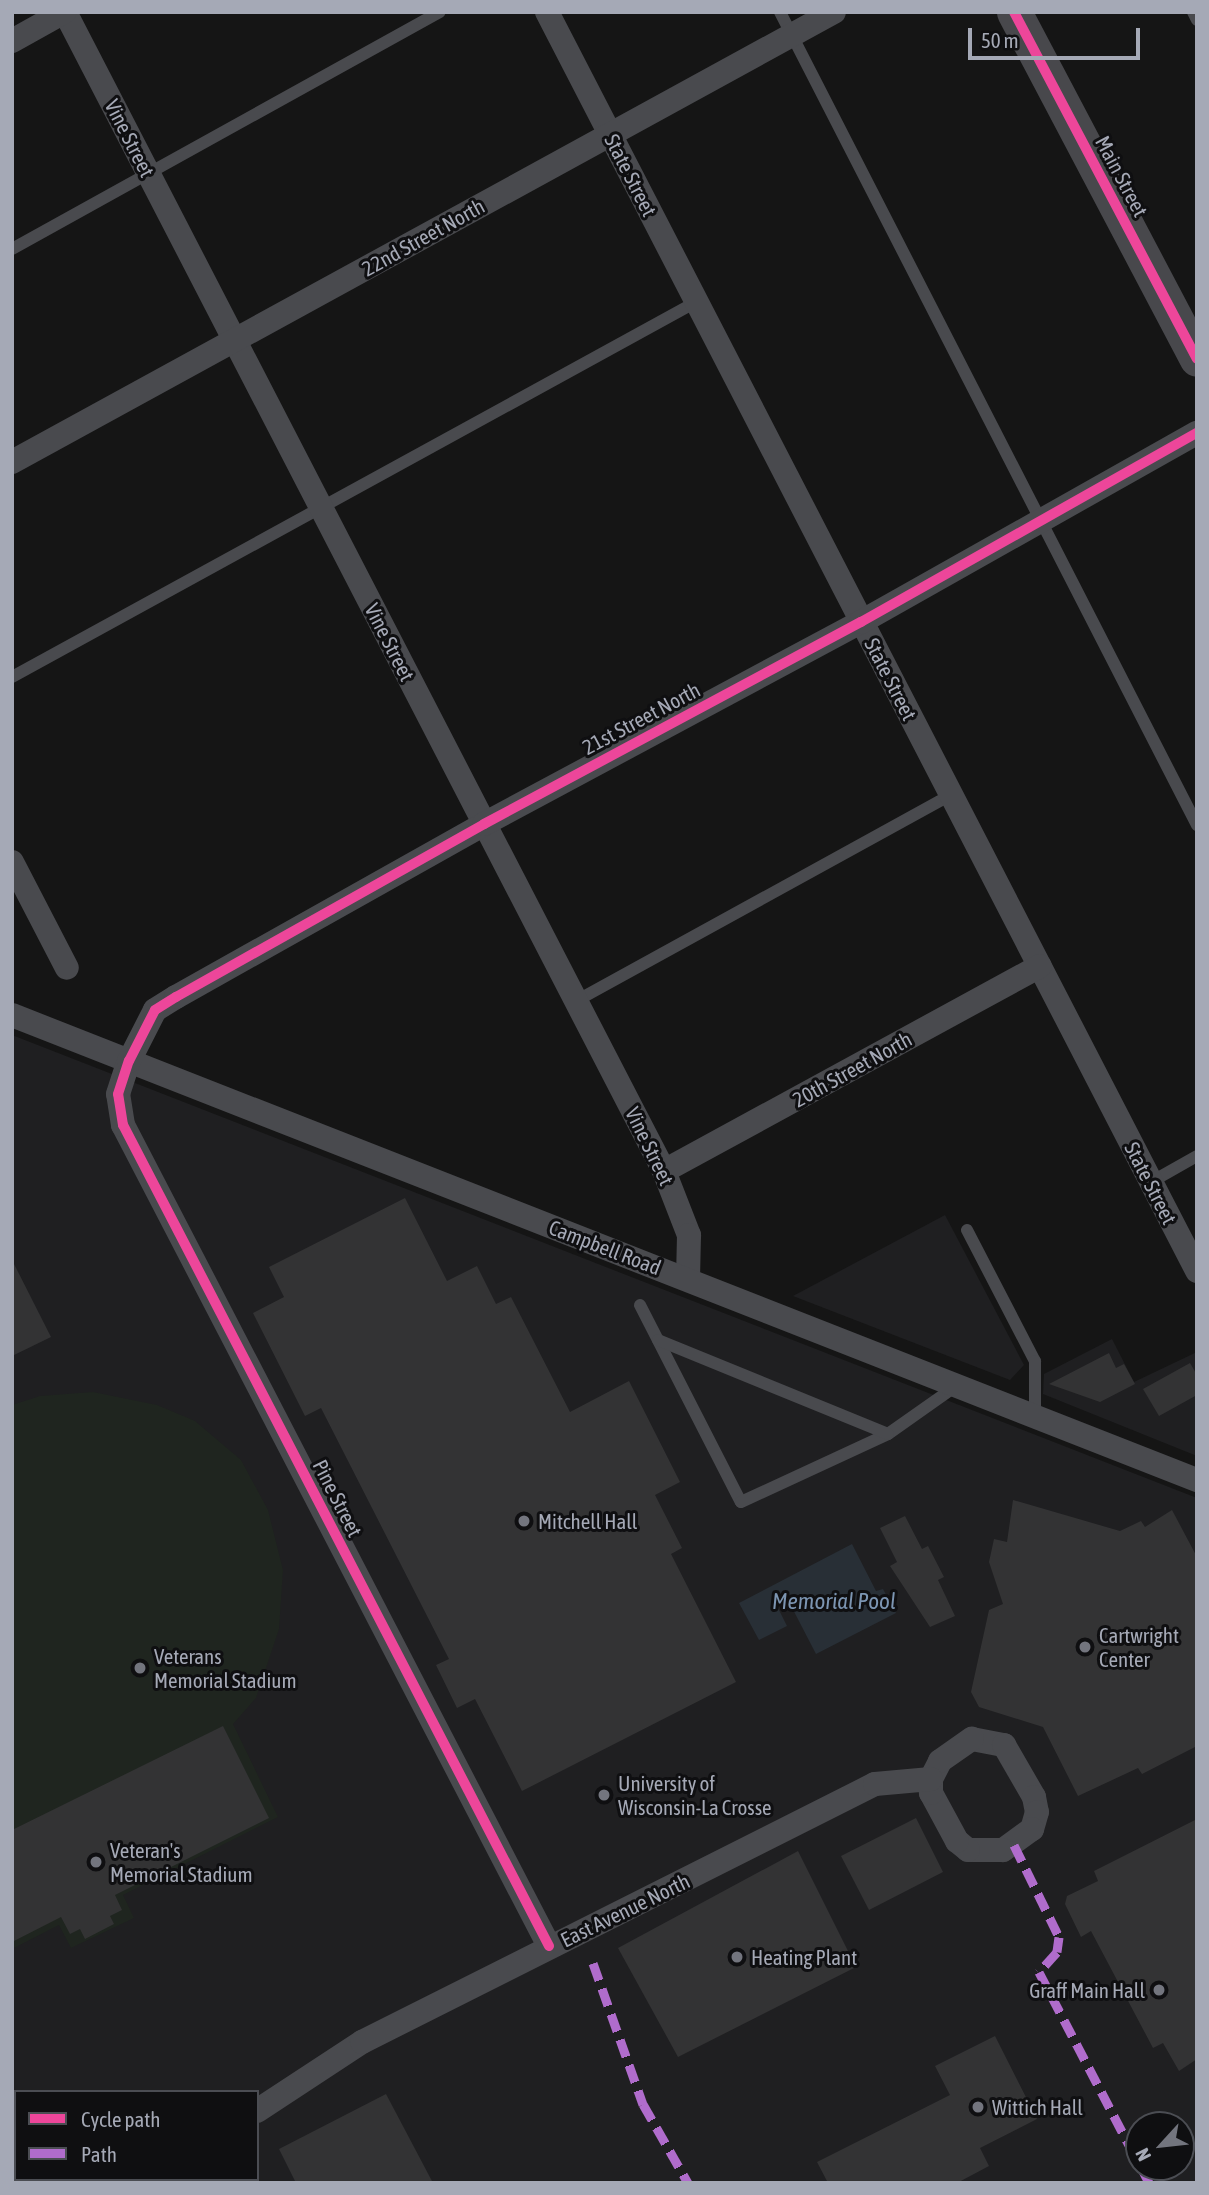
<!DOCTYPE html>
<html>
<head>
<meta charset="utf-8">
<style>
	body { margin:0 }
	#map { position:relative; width:1209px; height:2195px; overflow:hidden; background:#151515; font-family:"Asap Condensed",sans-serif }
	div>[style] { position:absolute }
	.built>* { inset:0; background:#1f1f21 }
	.green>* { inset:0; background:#1f251f }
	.water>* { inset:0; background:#282f36 }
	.building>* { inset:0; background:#333334 }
	.lane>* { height:12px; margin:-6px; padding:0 6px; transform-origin:6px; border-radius:6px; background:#494a4e }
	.street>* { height:24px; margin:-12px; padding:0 12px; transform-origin:12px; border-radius:12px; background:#494a4e }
	.secondary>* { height:35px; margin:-17.5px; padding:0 17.5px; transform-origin:17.5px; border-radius:17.5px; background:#48484c }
	.quiet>* { height:9px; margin-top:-4.5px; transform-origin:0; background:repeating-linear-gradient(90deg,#b06ccc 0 18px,transparent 0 27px) }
	.cycleway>* { height:10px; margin:-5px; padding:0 5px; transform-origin:5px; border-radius:5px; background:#ed469a }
	.dots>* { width:19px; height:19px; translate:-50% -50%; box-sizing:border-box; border:4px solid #0f0f11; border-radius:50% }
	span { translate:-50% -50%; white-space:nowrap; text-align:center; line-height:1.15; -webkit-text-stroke:6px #0f0f11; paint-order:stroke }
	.street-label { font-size:21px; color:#a5a9b6 }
	.poi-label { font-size:21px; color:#a5a9b6 }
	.left { translate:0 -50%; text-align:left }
	.right { translate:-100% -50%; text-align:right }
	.water-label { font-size:23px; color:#7c95b2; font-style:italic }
	.frame { position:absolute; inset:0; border:14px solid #a5a9b6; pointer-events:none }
	.legend { position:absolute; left:14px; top:2090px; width:245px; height:91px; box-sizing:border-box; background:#0f0f11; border:2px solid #4b4d53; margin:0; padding:9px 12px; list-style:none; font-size:21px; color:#a5a9b6 }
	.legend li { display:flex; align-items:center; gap:14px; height:35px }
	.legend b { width:35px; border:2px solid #4b4d53 }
	.north { position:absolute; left:1125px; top:2111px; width:70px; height:70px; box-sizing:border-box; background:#0f0f11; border:2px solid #4b4d53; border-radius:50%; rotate:243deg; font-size:19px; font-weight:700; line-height:28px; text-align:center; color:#a5a9b6 }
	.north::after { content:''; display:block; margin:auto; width:24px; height:32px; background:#73757e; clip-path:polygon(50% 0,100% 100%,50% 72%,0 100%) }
	.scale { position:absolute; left:968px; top:28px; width:172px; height:32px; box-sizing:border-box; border:4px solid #a5a9b6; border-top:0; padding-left:9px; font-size:21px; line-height:24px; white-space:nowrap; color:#a5a9b6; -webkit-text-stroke:5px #0f0f11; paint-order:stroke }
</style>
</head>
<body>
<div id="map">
	<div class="built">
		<i style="clip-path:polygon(evenodd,12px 1035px,1197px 1498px,1197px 2183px,12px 2183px,12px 1035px,16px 2092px,257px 2092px,257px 2179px,16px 2179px,16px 2092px,12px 1035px,1139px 2125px,1181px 2125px,1181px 2167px,1139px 2167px,1139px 2125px)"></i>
		<i style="clip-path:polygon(945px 1215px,1024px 1365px,1010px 1380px,793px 1296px)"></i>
		<i style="clip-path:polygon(1112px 1339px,1134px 1382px,1197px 1352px,1197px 1456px,1043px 1394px,1044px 1374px)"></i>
	</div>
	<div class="green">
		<i style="clip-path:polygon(93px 1392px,157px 1405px,195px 1421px,241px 1460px,268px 1510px,283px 1570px,279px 1629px,256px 1698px,233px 1724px,278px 1817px,123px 1895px,134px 1918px,71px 1948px,59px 1925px,12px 1949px,12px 1405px,40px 1396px)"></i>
	</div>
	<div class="water">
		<i style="clip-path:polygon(852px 1544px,876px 1591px,883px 1589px,896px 1613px,816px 1654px,787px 1598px,776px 1604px,787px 1626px,759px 1640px,739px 1603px)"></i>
	</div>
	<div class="building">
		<i style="clip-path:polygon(405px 1198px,447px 1281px,477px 1266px,496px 1304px,511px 1297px,570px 1412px,629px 1381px,680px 1482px,655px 1495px,682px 1548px,671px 1554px,736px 1682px,522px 1791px,475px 1699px,457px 1708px,436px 1665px,449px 1659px,321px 1408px,305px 1416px,253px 1313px,284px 1297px,269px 1267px)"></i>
		<i style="clip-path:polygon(12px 1260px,51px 1337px,12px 1356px)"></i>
		<i style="clip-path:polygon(1109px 1353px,1116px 1368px,1124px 1364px,1135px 1384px,1100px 1402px,1049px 1384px)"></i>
		<i style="clip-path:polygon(1190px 1363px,1197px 1375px,1197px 1395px,1159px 1416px,1143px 1389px)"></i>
		<i style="clip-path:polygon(1013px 1500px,1120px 1531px,1141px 1521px,1145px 1527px,1172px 1510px,1197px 1557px,1197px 1746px,1142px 1774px,1138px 1768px,1078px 1796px,1043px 1727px,979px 1707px,971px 1692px,989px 1610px,1003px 1604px,989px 1562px,994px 1539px,1007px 1542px)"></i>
		<i style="clip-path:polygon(905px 1516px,922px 1549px,928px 1546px,944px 1577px,938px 1580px,955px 1616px,930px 1627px,890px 1566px,897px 1562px,880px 1528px)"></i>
		<i style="clip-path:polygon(223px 1726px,269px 1818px,115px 1895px,122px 1910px,110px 1916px,114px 1924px,85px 1939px,80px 1929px,70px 1934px,61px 1917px,12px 1942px,12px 1830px)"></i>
		<i style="clip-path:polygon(916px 1818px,943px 1872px,869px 1910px,841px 1856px)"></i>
		<i style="clip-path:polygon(1197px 1819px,1197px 2059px,1179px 2071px,1163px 2043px,1153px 2048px,1091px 1931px,1081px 1937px,1065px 1904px,1067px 1896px,1098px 1881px,1094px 1871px)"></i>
		<i style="clip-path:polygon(798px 1851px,856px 1967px,678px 2057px,618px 1948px)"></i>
		<i style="clip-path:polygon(995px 2036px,1037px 2119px,980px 2148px,989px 2166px,957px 2183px,828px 2183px,817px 2162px,950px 2095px,935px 2066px)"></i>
		<i style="clip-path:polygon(386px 2094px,433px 2183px,296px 2183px,279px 2149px)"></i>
	</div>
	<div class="lane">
		<i style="left:780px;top:12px;width:914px;rotate:62.85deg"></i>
		<i style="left:1193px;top:12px;width:9px;rotate:63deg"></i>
		<i style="left:12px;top:249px;width:489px;rotate:-29deg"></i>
		<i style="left:12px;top:677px;width:780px;rotate:-28.73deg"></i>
		<i style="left:576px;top:1001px;width:428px;rotate:-28.8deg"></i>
		<i style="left:1151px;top:1182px;width:53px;rotate:-29.5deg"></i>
		<i style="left:967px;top:1230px;width:148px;rotate:62.6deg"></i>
		<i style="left:1035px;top:1361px;width:52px;rotate:90deg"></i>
		<i style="left:640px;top:1305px;width:221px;rotate:62.9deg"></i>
		<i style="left:741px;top:1502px;width:162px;rotate:-24.8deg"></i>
		<i style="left:888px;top:1434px;width:87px;rotate:-35.2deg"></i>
		<i style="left:658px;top:1340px;width:248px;rotate:22.2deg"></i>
	</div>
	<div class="street">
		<i style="left:65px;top:12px;width:1305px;rotate:62.67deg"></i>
		<i style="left:664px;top:1171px;width:69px;rotate:68.7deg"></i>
		<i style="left:689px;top:1235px;width:44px;rotate:91.3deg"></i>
		<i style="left:547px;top:12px;width:1417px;rotate:62.69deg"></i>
		<i style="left:12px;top:41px;width:60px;rotate:-29.1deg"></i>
		<i style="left:12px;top:462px;width:937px;rotate:-28.7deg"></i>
		<i style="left:12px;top:862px;width:119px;rotate:62.6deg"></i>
		<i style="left:12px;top:1015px;width:1273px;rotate:21.43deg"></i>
		<i style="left:664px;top:1171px;width:428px;rotate:-28.6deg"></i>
		<i style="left:972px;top:1739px;width:33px;rotate:11deg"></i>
		<i style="left:1004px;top:1745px;width:60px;rotate:60deg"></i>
		<i style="left:1034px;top:1797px;width:15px;rotate:79deg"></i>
		<i style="left:1037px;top:1812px;width:18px;rotate:106deg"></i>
		<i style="left:1032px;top:1829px;width:36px;rotate:144deg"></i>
		<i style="left:1003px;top:1850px;width:35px;rotate:180deg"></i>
		<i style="left:968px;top:1850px;width:14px;rotate:-141deg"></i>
		<i style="left:957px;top:1841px;width:55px;rotate:-118.4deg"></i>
		<i style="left:931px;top:1793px;width:14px;rotate:-90deg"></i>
		<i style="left:931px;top:1779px;width:20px;rotate:-63deg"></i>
		<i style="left:940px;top:1761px;width:39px;rotate:-35deg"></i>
		<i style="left:549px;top:1946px;width:925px;rotate:-117.42deg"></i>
		<i style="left:123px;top:1125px;width:31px;rotate:-99deg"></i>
		<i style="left:118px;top:1094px;width:35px;rotate:-72deg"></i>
		<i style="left:129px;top:1061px;width:57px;rotate:-63deg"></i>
		<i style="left:155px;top:1010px;width:25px;rotate:-32deg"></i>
		<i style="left:176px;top:997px;width:353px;rotate:-29.3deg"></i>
		<i style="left:484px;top:824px;width:428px;rotate:-28.2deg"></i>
		<i style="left:861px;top:622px;width:386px;rotate:-29.4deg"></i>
		<i style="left:257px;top:2111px;width:126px;rotate:-33.3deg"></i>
		<i style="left:362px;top:2042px;width:574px;rotate:-26.7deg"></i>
		<i style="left:875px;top:1784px;width:56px;rotate:-5.1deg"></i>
		<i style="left:223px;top:2179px;width:4px;rotate:63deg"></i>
		<i style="left:152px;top:2183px;width:8px;rotate:-30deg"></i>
	</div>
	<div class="secondary">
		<i style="left:1014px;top:12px;width:392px;rotate:62.2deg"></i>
	</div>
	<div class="quiet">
		<i style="left:1014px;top:1845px;width:102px;rotate:63.9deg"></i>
		<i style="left:1059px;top:1937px;width:15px;rotate:98deg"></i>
		<i style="left:1057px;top:1952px;width:27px;rotate:132deg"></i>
		<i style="left:1039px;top:1972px;width:216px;rotate:62.5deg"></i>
		<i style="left:593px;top:1963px;width:150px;rotate:70.5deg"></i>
		<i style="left:643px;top:2104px;width:91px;rotate:60.3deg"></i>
		<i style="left:1141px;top:2167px;width:18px;rotate:63deg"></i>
		<i style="left:223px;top:2179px;width:4px;rotate:63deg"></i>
	</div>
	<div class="cycleway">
		<i style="left:1014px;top:12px;width:392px;rotate:62.2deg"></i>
		<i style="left:549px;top:1946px;width:925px;rotate:-117.42deg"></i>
		<i style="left:123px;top:1125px;width:31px;rotate:-99deg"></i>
		<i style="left:118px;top:1094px;width:35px;rotate:-72deg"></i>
		<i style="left:129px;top:1061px;width:57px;rotate:-63deg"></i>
		<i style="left:155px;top:1010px;width:25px;rotate:-32deg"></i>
		<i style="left:176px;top:997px;width:353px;rotate:-29.3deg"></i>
		<i style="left:484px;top:824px;width:428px;rotate:-28.2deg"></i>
		<i style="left:861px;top:622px;width:386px;rotate:-29.4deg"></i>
	</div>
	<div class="dots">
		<i style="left:524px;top:1521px;background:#73757e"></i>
		<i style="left:1085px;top:1647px;background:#73757e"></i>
		<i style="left:140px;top:1668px;background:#73757e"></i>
		<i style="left:604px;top:1795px;background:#73757e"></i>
		<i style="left:96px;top:1862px;background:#73757e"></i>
		<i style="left:737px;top:1957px;background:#73757e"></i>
		<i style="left:1159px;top:1990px;background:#73757e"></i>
		<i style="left:978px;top:2107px;background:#73757e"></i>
	</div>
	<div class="street-label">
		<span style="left:130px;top:138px;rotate:63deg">Vine Street</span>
		<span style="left:631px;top:175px;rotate:63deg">State Street</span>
		<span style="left:1122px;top:176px;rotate:62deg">Main Street</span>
		<span style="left:423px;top:237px;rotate:-29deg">22nd Street North</span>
		<span style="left:390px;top:642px;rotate:63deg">Vine Street</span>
		<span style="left:891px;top:679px;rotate:63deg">State Street</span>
		<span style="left:641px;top:718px;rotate:-28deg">21st Street North</span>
		<span style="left:852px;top:1069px;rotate:-29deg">20th Street North</span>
		<span style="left:650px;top:1146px;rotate:64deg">Vine Street</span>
		<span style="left:1151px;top:1183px;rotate:63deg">State Street</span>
		<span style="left:605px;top:1247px;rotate:21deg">Campbell Road</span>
		<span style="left:338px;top:1498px;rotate:63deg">Pine Street</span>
		<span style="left:625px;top:1910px;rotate:-26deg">East Avenue North</span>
	</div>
	<div class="poi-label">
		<span class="left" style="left:538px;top:1521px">Mitchell Hall</span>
		<span class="left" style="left:1099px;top:1647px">Cartwright<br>Center</span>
		<span class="left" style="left:154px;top:1668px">Veterans<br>Memorial Stadium</span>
		<span class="left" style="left:618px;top:1795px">University of<br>Wisconsin-La Crosse</span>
		<span class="left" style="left:110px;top:1862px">Veteran's<br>Memorial Stadium</span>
		<span class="left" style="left:751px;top:1957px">Heating Plant</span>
		<span class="right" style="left:1145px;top:1990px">Graff Main Hall</span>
		<span class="left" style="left:992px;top:2107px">Wittich Hall</span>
	</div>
	<div class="water-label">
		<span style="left:834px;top:1601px">Memorial Pool</span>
	</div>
	<div class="frame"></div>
	<ul class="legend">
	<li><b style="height:9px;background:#ed469a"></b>Cycle path</li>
	<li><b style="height:9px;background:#b06ccc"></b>Path</li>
	</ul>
	<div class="north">N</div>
	<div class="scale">50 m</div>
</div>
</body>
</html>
